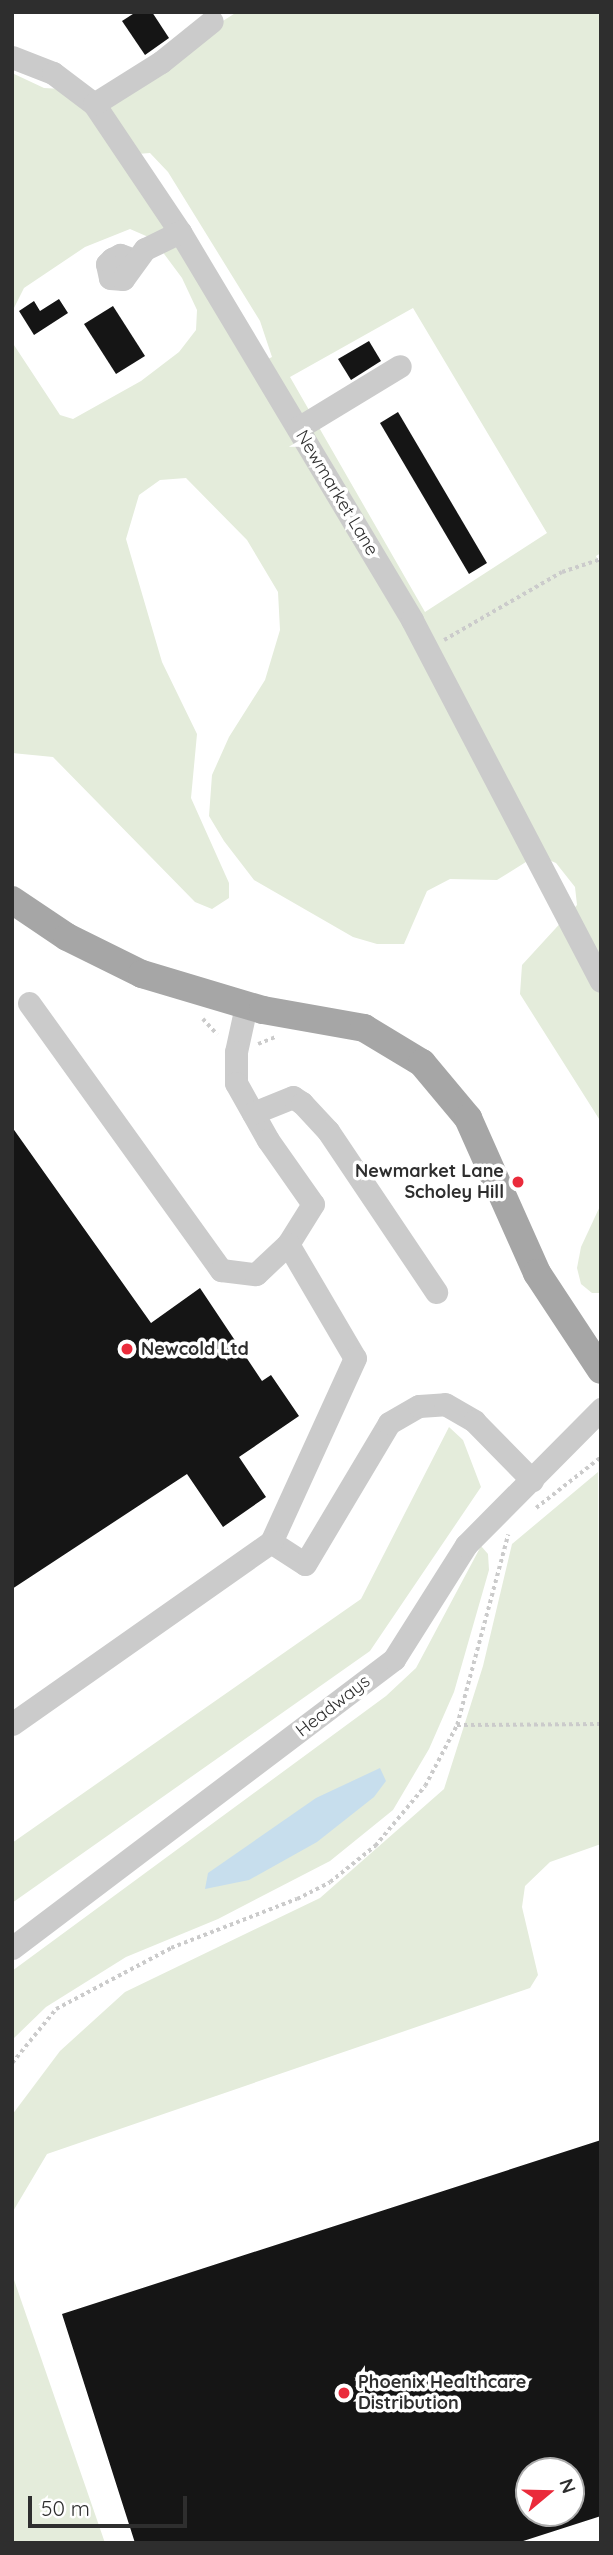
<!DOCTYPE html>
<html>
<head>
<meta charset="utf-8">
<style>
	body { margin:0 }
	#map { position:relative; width:613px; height:2555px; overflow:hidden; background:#fff; font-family:Quicksand,sans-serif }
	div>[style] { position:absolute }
	.green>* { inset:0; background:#e4ecdb }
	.water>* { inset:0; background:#c7deed }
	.building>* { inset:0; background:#151515 }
	.path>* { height:3.5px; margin-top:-1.75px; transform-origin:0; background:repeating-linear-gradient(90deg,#cbcbcb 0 3.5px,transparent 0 7px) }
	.minor>* { height:23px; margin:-11.5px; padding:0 11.5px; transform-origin:11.5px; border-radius:11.5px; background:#cbcbcb }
	.major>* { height:28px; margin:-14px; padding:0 14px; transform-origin:14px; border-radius:14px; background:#a6a6a6 }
	.dots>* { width:19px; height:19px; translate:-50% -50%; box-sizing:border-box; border:4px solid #fff; border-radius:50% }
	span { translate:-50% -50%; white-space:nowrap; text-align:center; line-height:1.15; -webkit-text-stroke:7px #fff; paint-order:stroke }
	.street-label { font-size:18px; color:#2e2e2e }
	.poi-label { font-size:18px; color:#2e2e2e; font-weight:700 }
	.right { translate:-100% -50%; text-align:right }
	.left { translate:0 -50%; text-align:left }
	.frame { position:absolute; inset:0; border:14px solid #2e2e2e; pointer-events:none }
	.north { position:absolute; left:515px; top:2457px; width:70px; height:70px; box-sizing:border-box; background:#fff; border:2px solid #ababab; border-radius:50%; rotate:71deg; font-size:19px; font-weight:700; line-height:28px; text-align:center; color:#2e2e2e }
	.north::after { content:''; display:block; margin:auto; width:24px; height:32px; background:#ea2b3b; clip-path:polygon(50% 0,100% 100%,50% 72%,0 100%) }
	.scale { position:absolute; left:28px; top:2496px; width:159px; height:32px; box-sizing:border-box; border:4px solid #2e2e2e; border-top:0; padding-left:9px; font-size:21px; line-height:24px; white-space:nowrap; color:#2e2e2e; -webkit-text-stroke:5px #fff; paint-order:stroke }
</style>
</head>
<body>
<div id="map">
	<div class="green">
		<i style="clip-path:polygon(evenodd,237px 12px,601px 12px,601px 553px,596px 556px,601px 567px,601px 1122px,520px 994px,522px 965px,577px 905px,575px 887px,556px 863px,537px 855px,497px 880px,450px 879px,427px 891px,404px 944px,377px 944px,353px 937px,254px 880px,224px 841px,209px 816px,212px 775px,229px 737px,265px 680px,280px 630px,278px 592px,247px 540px,186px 478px,160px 480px,139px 495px,126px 539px,162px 662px,197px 734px,191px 798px,229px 883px,229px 898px,212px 909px,195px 902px,53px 757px,12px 753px,12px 342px,60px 415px,73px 419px,141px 381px,179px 352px,196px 330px,197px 310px,182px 278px,153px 239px,130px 229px,85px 247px,24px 288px,12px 312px,12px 73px,44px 88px,96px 91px,133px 78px,237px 12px,150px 153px,168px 172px,260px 321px,272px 357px,260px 363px,137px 154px,150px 153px,237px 12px,413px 308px,547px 533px,425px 612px,290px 377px,413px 308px)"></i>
		<i style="clip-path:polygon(601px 1204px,601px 1293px,592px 1293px,581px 1284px,577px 1268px,581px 1247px)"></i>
		<i style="clip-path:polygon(449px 1427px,463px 1440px,481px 1487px,370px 1651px,12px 1903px,12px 1843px,361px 1599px)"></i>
		<i style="clip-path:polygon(598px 1472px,601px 1844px,550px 1862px,525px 1886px,522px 1907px,538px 1975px,530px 1988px,47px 2154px,12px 2213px,12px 2115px,60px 2051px,125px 1992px,320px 1898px,444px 1789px,483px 1666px,512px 1544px)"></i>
		<i style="clip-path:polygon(481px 1546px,488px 1554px,489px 1570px,454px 1692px,429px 1749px,393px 1810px,330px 1861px,218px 1919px,126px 1957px,46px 2007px,12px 2040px,12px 1971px,386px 1696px,416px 1668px)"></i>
		<i style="clip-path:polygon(12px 2274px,105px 2543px,12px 2543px)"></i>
	</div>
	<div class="water">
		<i style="clip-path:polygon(380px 1768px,386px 1781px,374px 1797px,317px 1842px,249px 1880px,205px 1889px,208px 1873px,316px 1798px)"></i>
	</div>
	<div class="building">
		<i style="clip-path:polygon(136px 12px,152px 12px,169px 38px,145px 55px,122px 21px)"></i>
		<i style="clip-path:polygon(59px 299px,68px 313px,34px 335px,19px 311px,34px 301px,40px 311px)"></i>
		<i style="clip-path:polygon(113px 306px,145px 356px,116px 374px,84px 324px)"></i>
		<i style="clip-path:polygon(369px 341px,381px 361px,351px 380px,338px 359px)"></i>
		<i style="clip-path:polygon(398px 412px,487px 563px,469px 574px,380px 423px)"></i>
		<i style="clip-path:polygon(12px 1127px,151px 1323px,200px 1288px,262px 1381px,271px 1375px,299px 1416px,239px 1457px,266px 1497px,223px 1527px,187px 1474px,12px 1589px)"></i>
		<i style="clip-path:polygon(evenodd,601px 2140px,601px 2516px,517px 2543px,135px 2543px,62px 2314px,601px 2140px,529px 2471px,571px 2471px,571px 2513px,529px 2513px,529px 2471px)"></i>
	</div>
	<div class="path">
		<i style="left:444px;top:640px;width:136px;rotate:-30deg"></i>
		<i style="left:562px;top:572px;width:41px;rotate:-18.4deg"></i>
		<i style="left:203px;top:1019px;width:21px;rotate:47deg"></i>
		<i style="left:258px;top:1044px;width:18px;rotate:-22deg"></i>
		<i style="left:536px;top:1508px;width:83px;rotate:-38.1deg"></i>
		<i style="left:457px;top:1725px;width:144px;rotate:-0.4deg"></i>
		<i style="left:12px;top:2063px;width:70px;rotate:-50.8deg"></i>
		<i style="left:56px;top:2009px;width:130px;rotate:-27.9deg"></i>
		<i style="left:171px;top:1948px;width:135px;rotate:-21.3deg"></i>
		<i style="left:297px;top:1899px;width:37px;rotate:-27deg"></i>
		<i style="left:330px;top:1882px;width:58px;rotate:-38.7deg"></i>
		<i style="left:375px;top:1846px;width:78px;rotate:-50.2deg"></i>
		<i style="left:425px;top:1786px;width:69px;rotate:-62.3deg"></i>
		<i style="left:457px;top:1725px;width:197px;rotate:-75deg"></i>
	</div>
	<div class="minor">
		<i style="left:12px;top:57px;width:44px;rotate:21.3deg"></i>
		<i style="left:53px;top:73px;width:51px;rotate:37.1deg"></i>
		<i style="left:94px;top:104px;width:154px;rotate:56.1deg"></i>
		<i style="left:180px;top:232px;width:452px;rotate:59.1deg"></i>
		<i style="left:412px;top:620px;width:407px;rotate:62.4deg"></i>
		<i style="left:94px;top:104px;width:79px;rotate:-32.1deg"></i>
		<i style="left:161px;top:62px;width:65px;rotate:-38.8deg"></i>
		<i style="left:134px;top:260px;width:15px;rotate:-160deg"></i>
		<i style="left:120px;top:255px;width:9px;rotate:153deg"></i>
		<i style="left:112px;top:259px;width:7px;rotate:135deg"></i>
		<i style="left:107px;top:264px;width:14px;rotate:78deg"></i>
		<i style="left:110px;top:278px;width:13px;rotate:4deg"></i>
		<i style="left:123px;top:279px;width:37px;rotate:-54deg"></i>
		<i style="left:145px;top:249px;width:39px;rotate:-26deg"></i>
		<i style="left:298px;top:428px;width:119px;rotate:-31.3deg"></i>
		<i style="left:29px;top:1003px;width:329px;rotate:54.3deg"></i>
		<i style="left:221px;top:1270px;width:35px;rotate:7deg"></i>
		<i style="left:256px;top:1274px;width:44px;rotate:-43.2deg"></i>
		<i style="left:246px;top:1006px;width:47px;rotate:102.3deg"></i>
		<i style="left:236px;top:1052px;width:31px;rotate:90deg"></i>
		<i style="left:236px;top:1083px;width:65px;rotate:60.7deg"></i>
		<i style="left:268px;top:1140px;width:78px;rotate:54.9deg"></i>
		<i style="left:313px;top:1204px;width:47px;rotate:122deg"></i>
		<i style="left:288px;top:1244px;width:132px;rotate:59.6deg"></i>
		<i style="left:355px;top:1358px;width:202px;rotate:114.5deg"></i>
		<i style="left:271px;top:1542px;width:40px;rotate:32.9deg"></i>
		<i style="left:305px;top:1564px;width:164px;rotate:-59.2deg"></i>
		<i style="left:389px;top:1423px;width:34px;rotate:-30deg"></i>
		<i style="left:419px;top:1406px;width:26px;rotate:-4deg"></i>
		<i style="left:445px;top:1404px;width:34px;rotate:30deg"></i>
		<i style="left:474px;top:1421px;width:83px;rotate:45.5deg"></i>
		<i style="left:253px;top:1113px;width:43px;rotate:-21.8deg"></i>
		<i style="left:293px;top:1097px;width:11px;rotate:34deg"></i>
		<i style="left:302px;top:1103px;width:38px;rotate:47deg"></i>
		<i style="left:328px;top:1131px;width:194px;rotate:56.1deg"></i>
		<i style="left:12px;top:1724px;width:317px;rotate:-35.1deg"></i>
		<i style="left:12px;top:1948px;width:479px;rotate:-37.1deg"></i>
		<i style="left:394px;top:1659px;width:135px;rotate:-57.7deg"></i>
		<i style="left:466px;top:1545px;width:192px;rotate:-45.2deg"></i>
	</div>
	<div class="major">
		<i style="left:12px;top:900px;width:66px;rotate:33.9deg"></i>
		<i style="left:67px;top:937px;width:84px;rotate:26.3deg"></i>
		<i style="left:142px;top:974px;width:126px;rotate:16.6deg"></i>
		<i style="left:263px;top:1010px;width:103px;rotate:10.1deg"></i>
		<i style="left:364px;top:1028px;width:68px;rotate:31.1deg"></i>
		<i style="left:422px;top:1063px;width:72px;rotate:50.1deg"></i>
		<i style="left:468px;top:1118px;width:170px;rotate:66deg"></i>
		<i style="left:537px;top:1273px;width:116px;rotate:56.6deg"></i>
	</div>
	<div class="dots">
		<i style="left:518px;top:1182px;background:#ea2b3b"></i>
		<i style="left:127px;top:1349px;background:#ea2b3b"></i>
		<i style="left:344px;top:2393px;background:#ea2b3b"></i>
	</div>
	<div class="street-label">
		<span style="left:337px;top:493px;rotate:59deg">Newmarket Lane</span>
		<span style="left:333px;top:1706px;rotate:-38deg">Headways</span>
	</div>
	<div class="poi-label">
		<span class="right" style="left:504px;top:1182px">Newmarket Lane<br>Scholey Hill</span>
		<span class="left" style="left:141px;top:1349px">Newcold Ltd</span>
		<span class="left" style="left:358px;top:2393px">Phoenix Healthcare<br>Distribution</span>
	</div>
	<div class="frame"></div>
	<div class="north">N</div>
	<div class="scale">50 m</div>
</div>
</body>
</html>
